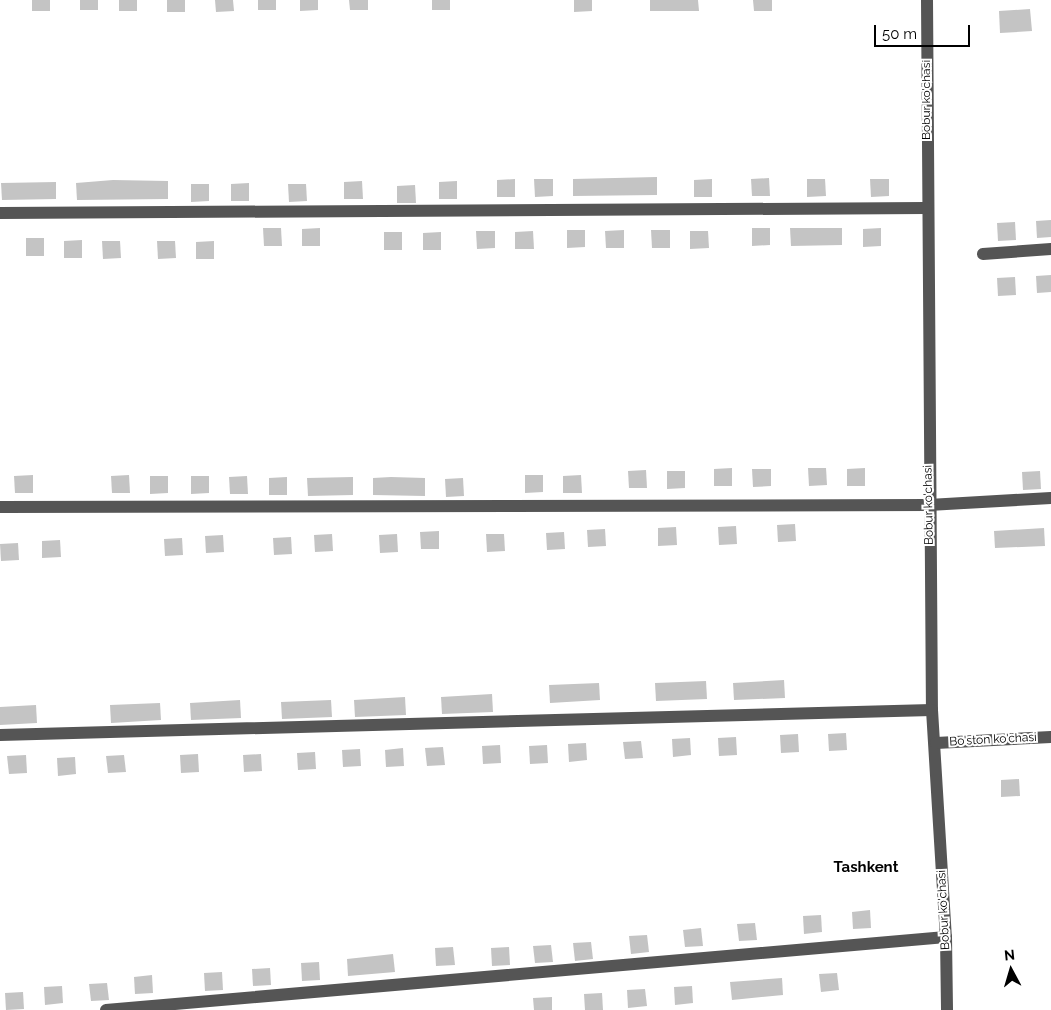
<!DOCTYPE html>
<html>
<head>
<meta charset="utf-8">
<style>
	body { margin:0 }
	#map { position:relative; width:1051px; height:1010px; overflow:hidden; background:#fff; font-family:Raleway,sans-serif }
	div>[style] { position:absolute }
	.building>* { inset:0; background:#c4c4c4 }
	.minor>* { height:12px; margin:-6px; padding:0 6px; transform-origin:6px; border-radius:6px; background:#555 }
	span { translate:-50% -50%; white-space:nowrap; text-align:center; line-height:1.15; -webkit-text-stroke:4px #fff; paint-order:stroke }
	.street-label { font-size:12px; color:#000 }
	.quarter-label { font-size:15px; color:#000; font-weight:700 }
	.north { position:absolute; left:986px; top:945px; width:50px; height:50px; -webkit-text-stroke:4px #fff; paint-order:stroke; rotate:354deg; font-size:14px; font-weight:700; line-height:20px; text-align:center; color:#000 }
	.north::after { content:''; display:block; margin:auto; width:18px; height:22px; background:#000; clip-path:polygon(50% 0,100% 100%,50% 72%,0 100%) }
	.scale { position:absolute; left:874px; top:25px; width:96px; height:22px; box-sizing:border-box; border:2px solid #000; border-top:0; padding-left:6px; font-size:15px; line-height:18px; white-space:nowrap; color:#000; -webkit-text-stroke:4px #fff; paint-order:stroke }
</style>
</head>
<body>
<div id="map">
	<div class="building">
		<i style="clip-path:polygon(32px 0,50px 0,50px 11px,32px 11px)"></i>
		<i style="clip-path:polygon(80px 0,98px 0,98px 10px,80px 10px)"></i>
		<i style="clip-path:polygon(119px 0,137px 0,137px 11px,119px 11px)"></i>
		<i style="clip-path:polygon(167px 0,185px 0,185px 12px,167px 12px)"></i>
		<i style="clip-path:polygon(215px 0,233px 0,234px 11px,216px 12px)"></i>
		<i style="clip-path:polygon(258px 0,276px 0,276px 10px,258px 10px)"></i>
		<i style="clip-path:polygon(300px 0,318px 0,318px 10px,300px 11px)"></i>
		<i style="clip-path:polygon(349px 0,368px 0,368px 10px,350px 10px)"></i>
		<i style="clip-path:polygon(432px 0,450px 0,450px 10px,432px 10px)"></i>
		<i style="clip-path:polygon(574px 0,592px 0,592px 11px,574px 12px)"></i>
		<i style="clip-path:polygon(650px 0,698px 0,699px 11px,650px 11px)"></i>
		<i style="clip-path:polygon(753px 0,772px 0,772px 11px,754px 11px)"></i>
		<i style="clip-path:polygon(1030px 9px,1032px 31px,1000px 33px,999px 11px)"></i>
		<i style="clip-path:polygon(657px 177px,657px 195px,573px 196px,573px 179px)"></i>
		<i style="clip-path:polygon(769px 178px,770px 196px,752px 196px,751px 179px)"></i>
		<i style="clip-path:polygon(515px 179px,515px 197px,497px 197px,497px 180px)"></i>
		<i style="clip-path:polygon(534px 179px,553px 179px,553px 196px,535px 197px)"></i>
		<i style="clip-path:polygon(712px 179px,712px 197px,694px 197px,694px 180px)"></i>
		<i style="clip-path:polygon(807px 179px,825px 179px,826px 196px,807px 197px)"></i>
		<i style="clip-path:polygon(870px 179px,889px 179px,889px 196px,871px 197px)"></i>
		<i style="clip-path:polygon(113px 180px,168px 181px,168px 199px,77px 200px,76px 183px)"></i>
		<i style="clip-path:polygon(362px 181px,363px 199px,344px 199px,344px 182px)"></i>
		<i style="clip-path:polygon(457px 181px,457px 199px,439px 199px,439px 182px)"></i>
		<i style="clip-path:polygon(56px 182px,56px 199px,2px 200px,1px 183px)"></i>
		<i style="clip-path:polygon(249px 183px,249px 201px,231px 201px,231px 184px)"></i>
		<i style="clip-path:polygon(191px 184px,209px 184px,209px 201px,191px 202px)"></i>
		<i style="clip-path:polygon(288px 184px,306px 184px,307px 201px,289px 202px)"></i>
		<i style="clip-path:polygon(415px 185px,416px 203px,397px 203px,397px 186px)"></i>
		<i style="clip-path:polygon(1051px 220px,1051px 237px,1037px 238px,1036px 221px)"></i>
		<i style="clip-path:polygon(1015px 222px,1016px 240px,998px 241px,997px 223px)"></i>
		<i style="clip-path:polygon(263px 228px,281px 228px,282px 246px,264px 246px)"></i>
		<i style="clip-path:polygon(320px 228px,320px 246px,302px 246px,302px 229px)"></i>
		<i style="clip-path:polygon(752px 228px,770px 228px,770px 245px,752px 246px)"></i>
		<i style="clip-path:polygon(790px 228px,842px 228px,842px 245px,791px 246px)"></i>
		<i style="clip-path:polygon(881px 228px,881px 246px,863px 247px,863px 229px)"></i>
		<i style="clip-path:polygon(567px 230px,585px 230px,585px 247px,567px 248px)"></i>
		<i style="clip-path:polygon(624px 230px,624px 248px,606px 248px,605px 231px)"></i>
		<i style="clip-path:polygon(651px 230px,670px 230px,670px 248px,652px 248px)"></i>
		<i style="clip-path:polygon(476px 231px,495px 231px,495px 248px,477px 249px)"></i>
		<i style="clip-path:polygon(533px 231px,534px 249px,515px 249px,515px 232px)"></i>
		<i style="clip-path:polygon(690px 231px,708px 231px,709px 248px,690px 249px)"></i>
		<i style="clip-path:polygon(384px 232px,402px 232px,402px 250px,384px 250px)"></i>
		<i style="clip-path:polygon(441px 232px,441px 250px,423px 250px,423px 233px)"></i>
		<i style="clip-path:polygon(26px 238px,44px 238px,44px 256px,26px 256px)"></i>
		<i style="clip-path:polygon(82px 240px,82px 258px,64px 258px,64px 241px)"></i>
		<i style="clip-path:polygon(102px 241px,120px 241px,121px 258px,103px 259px)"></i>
		<i style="clip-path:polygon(157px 241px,175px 241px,176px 258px,158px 259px)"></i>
		<i style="clip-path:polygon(214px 241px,214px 259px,196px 259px,196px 242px)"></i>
		<i style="clip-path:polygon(1051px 275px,1051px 292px,1037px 293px,1036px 276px)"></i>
		<i style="clip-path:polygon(1015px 277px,1016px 295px,998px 296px,997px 278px)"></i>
		<i style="clip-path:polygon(732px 468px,732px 486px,714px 486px,714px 469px)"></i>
		<i style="clip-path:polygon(808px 468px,826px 468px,827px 485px,809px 486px)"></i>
		<i style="clip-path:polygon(865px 468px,865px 486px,847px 486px,847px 469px)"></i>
		<i style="clip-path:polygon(752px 469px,771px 469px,771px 486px,753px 487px)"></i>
		<i style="clip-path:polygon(646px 470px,647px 488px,629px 488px,628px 471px)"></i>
		<i style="clip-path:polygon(667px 471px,685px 471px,685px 488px,667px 489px)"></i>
		<i style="clip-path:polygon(1040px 471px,1041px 489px,1023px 490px,1022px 472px)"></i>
		<i style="clip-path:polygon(33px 475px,33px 493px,15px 493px,14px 476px)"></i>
		<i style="clip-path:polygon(129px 475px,130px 493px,112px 493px,111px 476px)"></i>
		<i style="clip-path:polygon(525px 475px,543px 475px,543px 492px,525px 493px)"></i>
		<i style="clip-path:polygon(581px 475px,582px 493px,563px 493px,563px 476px)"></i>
		<i style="clip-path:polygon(150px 476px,168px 476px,168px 493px,150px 494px)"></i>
		<i style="clip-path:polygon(191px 476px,209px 476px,209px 493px,191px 494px)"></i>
		<i style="clip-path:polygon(247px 476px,248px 494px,230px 494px,229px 477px)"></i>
		<i style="clip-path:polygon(287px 477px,287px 495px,269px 495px,269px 478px)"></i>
		<i style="clip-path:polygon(353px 477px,353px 495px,308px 496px,307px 478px)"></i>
		<i style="clip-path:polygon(391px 477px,425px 478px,425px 496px,373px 495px,373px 478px)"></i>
		<i style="clip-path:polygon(463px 478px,464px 496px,446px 497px,445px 479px)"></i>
		<i style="clip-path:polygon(795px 524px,796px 541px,778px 542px,777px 525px)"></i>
		<i style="clip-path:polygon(736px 526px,737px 544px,719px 545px,718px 527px)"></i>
		<i style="clip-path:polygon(676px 527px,677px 545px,658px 546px,658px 528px)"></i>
		<i style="clip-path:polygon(1044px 528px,1045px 546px,995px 548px,994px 531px)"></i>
		<i style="clip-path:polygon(605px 529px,606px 546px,588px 547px,587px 530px)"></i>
		<i style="clip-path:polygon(439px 531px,439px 549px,421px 549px,420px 532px)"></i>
		<i style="clip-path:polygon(564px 532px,565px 549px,547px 550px,546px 533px)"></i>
		<i style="clip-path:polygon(332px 534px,333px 551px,315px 552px,314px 535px)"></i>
		<i style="clip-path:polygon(397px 534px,398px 552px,380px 553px,379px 535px)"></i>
		<i style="clip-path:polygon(486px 534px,504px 534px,505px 551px,487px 552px)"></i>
		<i style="clip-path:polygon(223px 535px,224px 552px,206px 553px,205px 536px)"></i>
		<i style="clip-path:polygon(291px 537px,292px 554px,274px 555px,273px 538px)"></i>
		<i style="clip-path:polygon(182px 538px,183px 555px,165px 556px,164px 539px)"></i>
		<i style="clip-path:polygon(60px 540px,61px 557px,42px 558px,42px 541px)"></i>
		<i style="clip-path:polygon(18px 543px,19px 560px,1px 561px,0 544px)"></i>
		<i style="clip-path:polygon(784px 680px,785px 698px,734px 700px,733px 683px)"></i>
		<i style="clip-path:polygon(706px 681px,707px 699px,656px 701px,655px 683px)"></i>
		<i style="clip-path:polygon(599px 683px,600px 700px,550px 703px,549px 685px)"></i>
		<i style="clip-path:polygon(492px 694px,493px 712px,442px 714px,441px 697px)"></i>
		<i style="clip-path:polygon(405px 697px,406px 715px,355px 717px,354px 700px)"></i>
		<i style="clip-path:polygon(240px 700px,241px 718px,191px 720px,190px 703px)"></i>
		<i style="clip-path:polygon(331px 700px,332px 717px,282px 719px,281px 702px)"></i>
		<i style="clip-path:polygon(160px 703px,161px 720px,111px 723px,110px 705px)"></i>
		<i style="clip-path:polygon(36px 705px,37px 723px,0 725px,0 707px)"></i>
		<i style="clip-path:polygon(846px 733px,847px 750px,829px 751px,828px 734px)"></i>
		<i style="clip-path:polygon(798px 734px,799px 752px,781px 753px,780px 735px)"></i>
		<i style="clip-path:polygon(736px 737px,737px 755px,719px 756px,718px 738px)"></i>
		<i style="clip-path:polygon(690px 738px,691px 755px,673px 757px,672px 739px)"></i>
		<i style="clip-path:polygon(641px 741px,643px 758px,625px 759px,623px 742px)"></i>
		<i style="clip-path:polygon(586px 743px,587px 760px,569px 762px,568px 744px)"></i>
		<i style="clip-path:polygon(500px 745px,501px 763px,483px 764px,482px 746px)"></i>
		<i style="clip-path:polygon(547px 745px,548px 763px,530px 764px,529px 746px)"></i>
		<i style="clip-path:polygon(443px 747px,445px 765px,427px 766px,425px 748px)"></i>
		<i style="clip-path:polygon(403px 748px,404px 766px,386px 767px,385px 750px)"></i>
		<i style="clip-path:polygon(360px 749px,361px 766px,343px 767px,342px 750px)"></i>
		<i style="clip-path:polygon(315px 752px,316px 769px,298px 770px,297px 753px)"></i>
		<i style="clip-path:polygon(198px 754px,199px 772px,181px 773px,180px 755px)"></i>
		<i style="clip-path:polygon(261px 754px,262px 771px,244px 772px,243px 755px)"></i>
		<i style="clip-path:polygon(26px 755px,27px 773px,9px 774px,7px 756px)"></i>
		<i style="clip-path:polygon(124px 755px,126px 772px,108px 773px,106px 756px)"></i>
		<i style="clip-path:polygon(75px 757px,76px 774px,58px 776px,57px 758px)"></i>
		<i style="clip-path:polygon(1019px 779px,1020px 796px,1001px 797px,1001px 780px)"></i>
		<i style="clip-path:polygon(870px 910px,871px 928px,853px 929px,852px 912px)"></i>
		<i style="clip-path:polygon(821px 915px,822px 932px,804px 934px,803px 916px)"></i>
		<i style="clip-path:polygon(755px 923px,757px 940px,739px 941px,737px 924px)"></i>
		<i style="clip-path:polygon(701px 928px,703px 946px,685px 947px,683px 930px)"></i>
		<i style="clip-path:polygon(647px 935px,649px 952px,631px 954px,629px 936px)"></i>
		<i style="clip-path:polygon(591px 942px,593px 959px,575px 961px,573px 943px)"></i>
		<i style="clip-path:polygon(551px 945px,553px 962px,535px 963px,533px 946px)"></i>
		<i style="clip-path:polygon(453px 947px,455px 965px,436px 966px,435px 948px)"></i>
		<i style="clip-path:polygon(509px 947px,510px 965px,492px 966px,491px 948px)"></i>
		<i style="clip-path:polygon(393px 954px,395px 972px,348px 976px,347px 959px)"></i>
		<i style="clip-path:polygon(319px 962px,320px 980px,302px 981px,301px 963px)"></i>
		<i style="clip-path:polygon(270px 968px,271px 985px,253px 986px,252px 969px)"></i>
		<i style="clip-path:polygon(222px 972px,223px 990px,205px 991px,204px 973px)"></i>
		<i style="clip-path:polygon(837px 973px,839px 990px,821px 992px,819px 974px)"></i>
		<i style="clip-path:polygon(152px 975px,153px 993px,135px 994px,134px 977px)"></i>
		<i style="clip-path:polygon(782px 978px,783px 995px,732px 1000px,730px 982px)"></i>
		<i style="clip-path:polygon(107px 983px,109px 1000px,91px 1001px,89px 984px)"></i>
		<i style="clip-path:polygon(62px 986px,63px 1003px,45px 1005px,44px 987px)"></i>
		<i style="clip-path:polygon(692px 986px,693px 1003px,675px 1005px,674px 987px)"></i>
		<i style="clip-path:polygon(645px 989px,647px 1006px,628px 1008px,627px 990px)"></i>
		<i style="clip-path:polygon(23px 992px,24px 1009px,6px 1010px,5px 993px)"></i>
		<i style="clip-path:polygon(602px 993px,603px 1010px,585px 1010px,584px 994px)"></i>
		<i style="clip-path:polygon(552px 997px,552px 1010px,534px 1010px,533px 998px)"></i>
	</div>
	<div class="minor">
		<i style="left:927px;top:0;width:710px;rotate:89.6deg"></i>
		<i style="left:932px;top:710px;width:227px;rotate:86.5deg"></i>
		<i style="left:946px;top:937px;width:73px;rotate:89.2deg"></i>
		<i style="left:0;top:213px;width:926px;rotate:-0.31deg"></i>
		<i style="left:983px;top:254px;width:68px;rotate:-4.2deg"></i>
		<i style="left:0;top:507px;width:929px;rotate:-0.12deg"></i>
		<i style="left:929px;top:505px;width:122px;rotate:-3.3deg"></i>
		<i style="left:0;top:735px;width:932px;rotate:-1.54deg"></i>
		<i style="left:936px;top:743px;width:115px;rotate:-3deg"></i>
		<i style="left:106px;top:1010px;width:843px;rotate:-4.97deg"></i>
	</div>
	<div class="street-label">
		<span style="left:927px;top:100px;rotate:-90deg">Bobur ko'chasi</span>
		<span style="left:929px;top:505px;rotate:-91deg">Bobur ko'chasi</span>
		<span style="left:993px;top:740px;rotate:-3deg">Bo'ston ko'chasi</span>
		<span style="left:944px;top:910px;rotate:-93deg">Bobur ko'chasi</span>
	</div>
	<div class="quarter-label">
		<span style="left:866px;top:868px">Tashkent</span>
	</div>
	<div class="north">N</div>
	<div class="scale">50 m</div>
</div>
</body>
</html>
